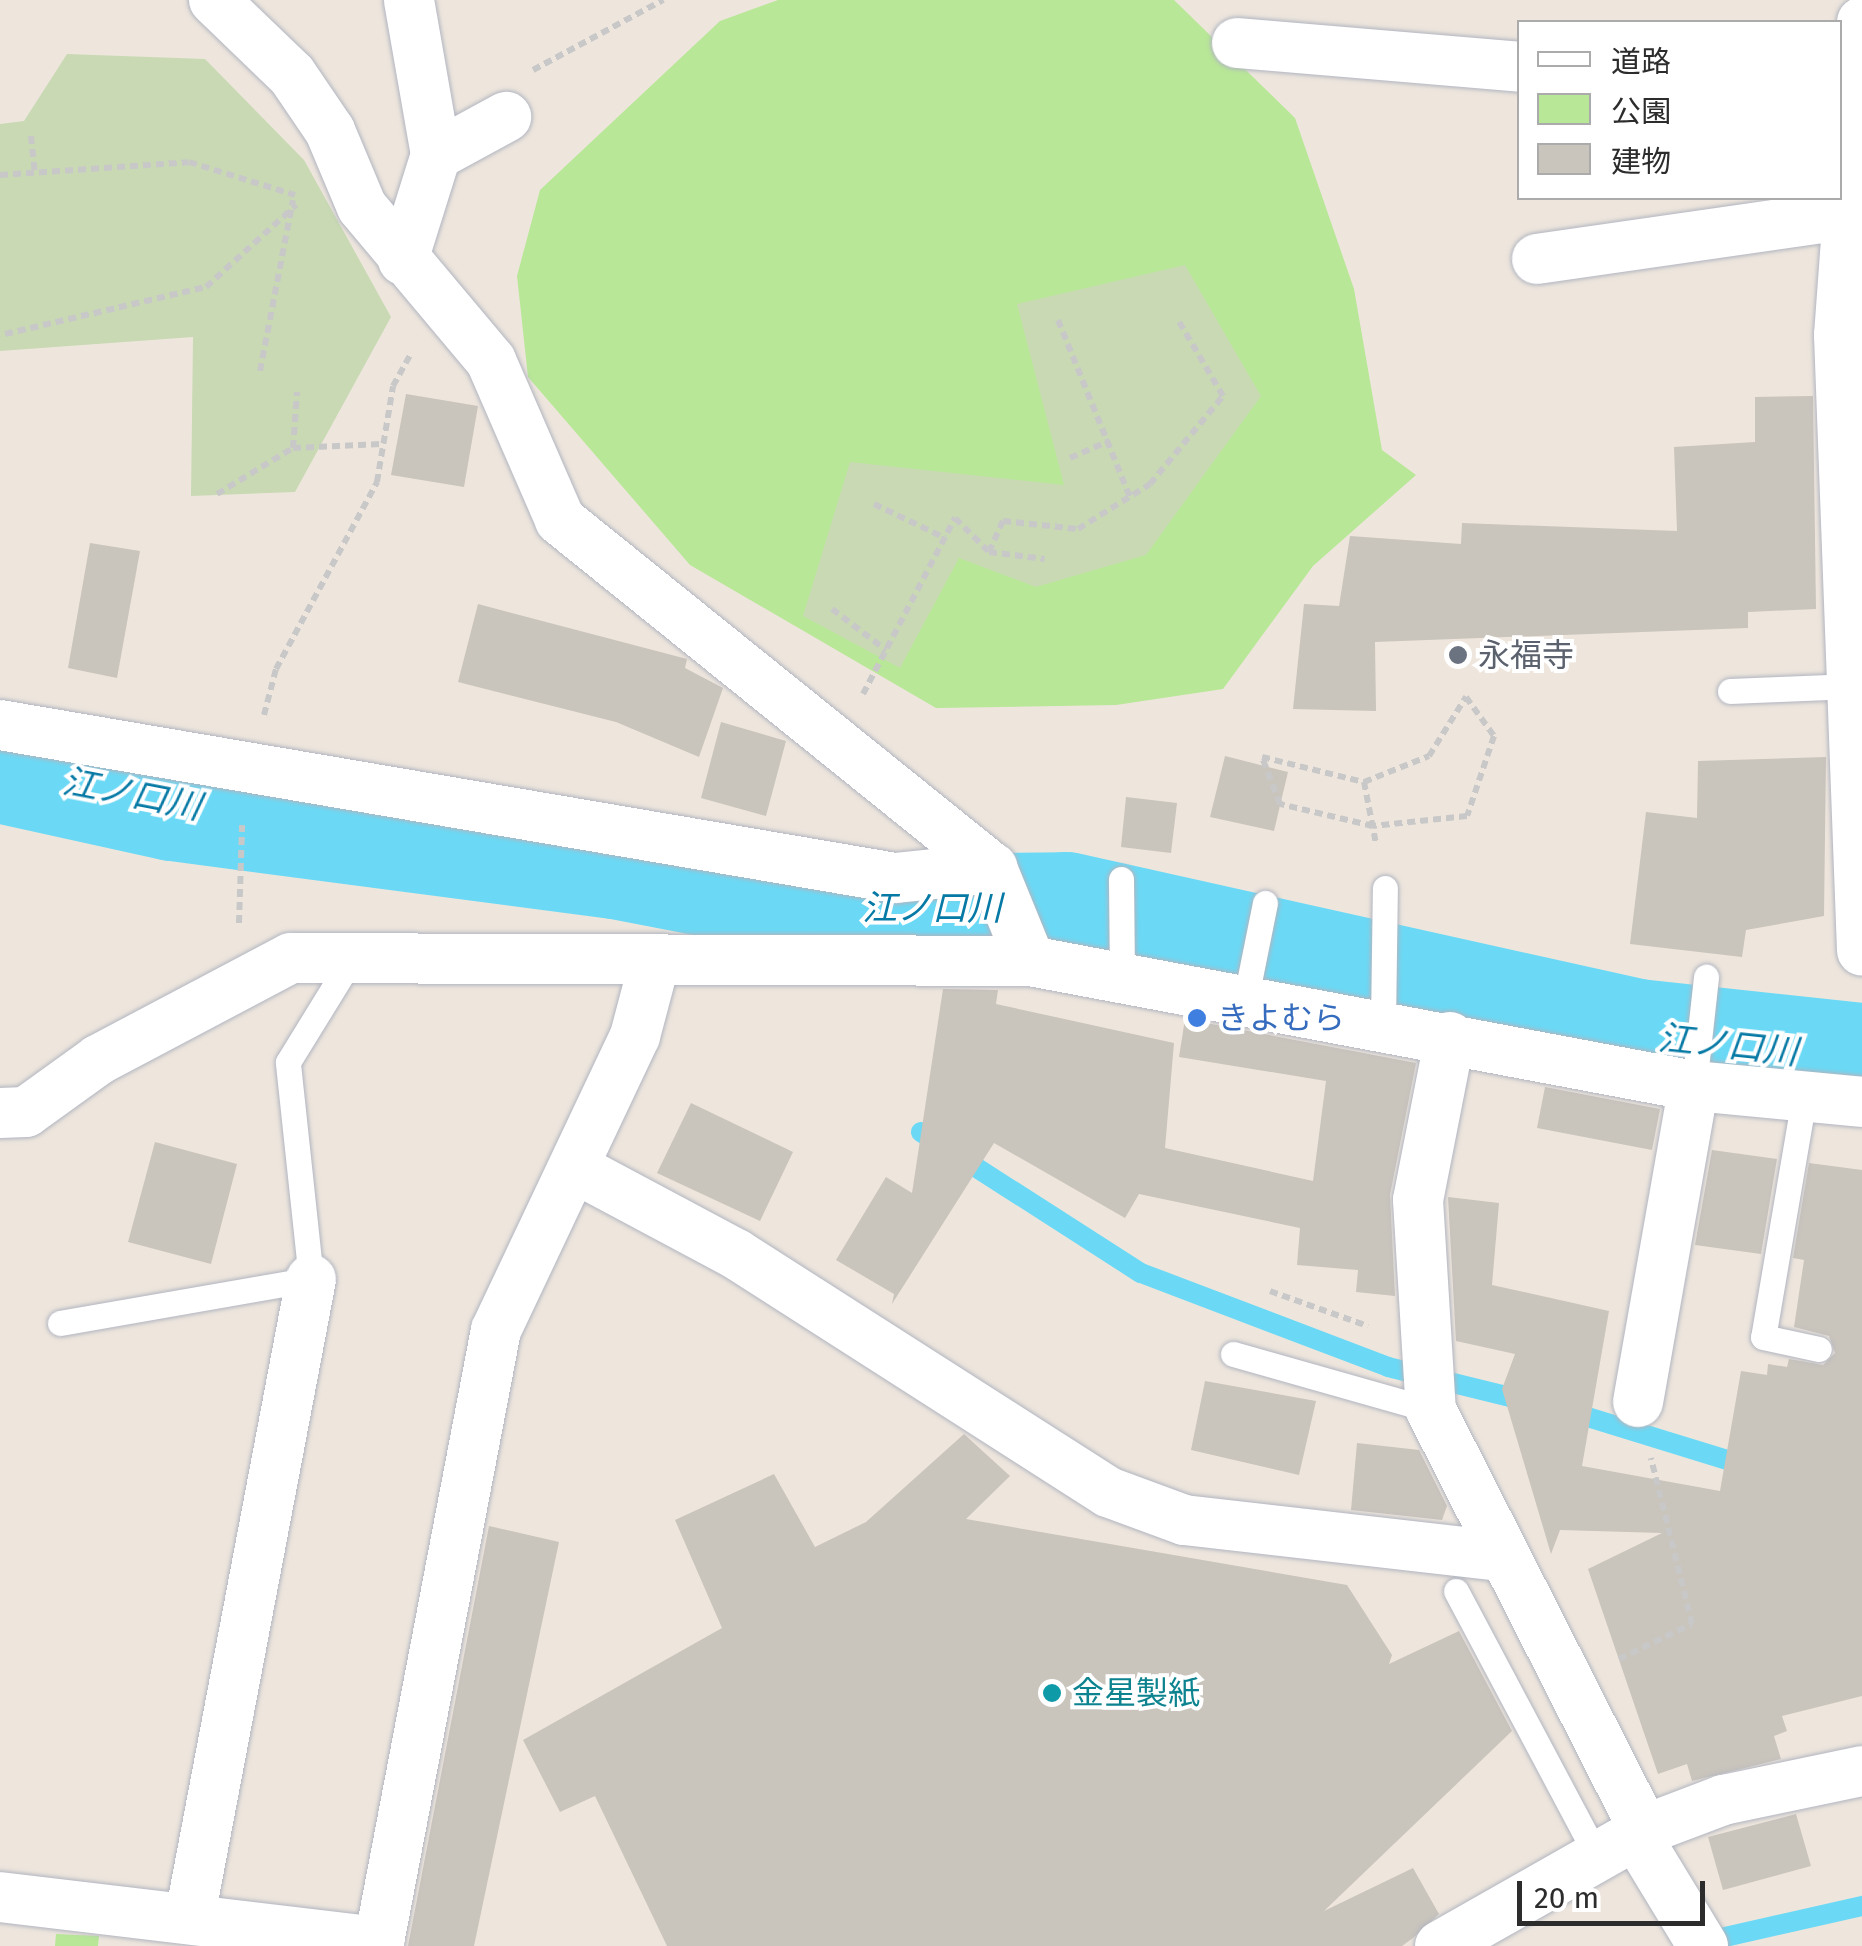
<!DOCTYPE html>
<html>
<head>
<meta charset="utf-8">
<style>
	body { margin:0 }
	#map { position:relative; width:1862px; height:1946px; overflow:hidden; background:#eee6dd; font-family:"Fira Sans","Noto Sans JP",sans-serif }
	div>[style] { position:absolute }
	.green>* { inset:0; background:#b8e797 }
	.cemetery>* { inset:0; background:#c8d9b3 }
	.stream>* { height:20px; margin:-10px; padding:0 10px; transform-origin:10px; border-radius:10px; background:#6bd9f5 }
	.river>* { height:112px; margin:-56px; padding:0 56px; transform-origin:56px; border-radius:56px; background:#6bd9f5 }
	.building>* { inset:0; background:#c9c4bc }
	.path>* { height:6px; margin-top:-3px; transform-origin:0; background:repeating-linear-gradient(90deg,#c8c8c8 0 8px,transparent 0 13px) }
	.roads { filter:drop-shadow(0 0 2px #b1b5c0) drop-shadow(0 0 2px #b1b5c0) }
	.lane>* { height:25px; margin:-12.5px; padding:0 12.5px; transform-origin:12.5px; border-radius:12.5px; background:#fff }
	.street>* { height:50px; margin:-25px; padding:0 25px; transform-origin:25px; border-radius:25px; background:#fff }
	.dots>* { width:28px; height:28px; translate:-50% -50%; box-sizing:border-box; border:5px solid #fff; border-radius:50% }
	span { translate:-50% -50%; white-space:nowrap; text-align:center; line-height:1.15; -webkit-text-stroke:8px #fff; paint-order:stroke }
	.worship-label { font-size:32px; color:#5b616d }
	.left { translate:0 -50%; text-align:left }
	.shop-label { font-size:32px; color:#366cbe }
	.culture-label { font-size:32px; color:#0d838f }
	.water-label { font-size:35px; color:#0679a5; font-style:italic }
	.legend { position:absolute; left:1517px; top:20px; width:325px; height:180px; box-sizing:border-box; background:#fff; border:2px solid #ababab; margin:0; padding:12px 18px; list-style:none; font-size:30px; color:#2c2c2c }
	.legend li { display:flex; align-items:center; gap:20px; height:50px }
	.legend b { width:50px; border:2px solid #ababab }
	.scale { position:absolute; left:1517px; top:1881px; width:188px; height:45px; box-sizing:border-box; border:5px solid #2c2c2c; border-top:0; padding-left:12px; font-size:30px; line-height:35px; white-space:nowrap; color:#2c2c2c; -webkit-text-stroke:8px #fff; paint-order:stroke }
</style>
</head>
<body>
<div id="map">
	<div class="green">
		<i style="clip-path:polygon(778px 0,1174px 0,1295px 118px,1354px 289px,1382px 450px,1416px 475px,1313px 566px,1223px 689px,1116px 705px,936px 708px,690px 565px,528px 377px,517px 276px,540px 190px,720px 21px)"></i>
		<i style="clip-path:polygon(56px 1934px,99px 1936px,98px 1946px,55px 1946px)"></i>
	</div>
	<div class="cemetery">
		<i style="clip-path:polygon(67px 54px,205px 59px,304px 160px,391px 317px,295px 492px,191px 496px,193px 337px,0 351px,0 124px,24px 121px)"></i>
		<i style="clip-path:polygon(1185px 265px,1261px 396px,1146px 555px,1036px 587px,959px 558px,900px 668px,803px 616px,850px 462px,1064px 485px,1017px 304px)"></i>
	</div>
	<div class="stream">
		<i style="left:888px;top:910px;width:22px;rotate:74deg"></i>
		<i style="left:921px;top:1132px;width:261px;rotate:32.7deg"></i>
		<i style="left:1141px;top:1273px;width:264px;rotate:20.8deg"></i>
		<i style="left:1388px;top:1367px;width:146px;rotate:13.8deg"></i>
		<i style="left:1568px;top:1411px;width:190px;rotate:17.1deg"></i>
		<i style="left:1703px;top:1942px;width:163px;rotate:-12.8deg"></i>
	</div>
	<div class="river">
		<i style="left:0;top:767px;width:177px;rotate:12.4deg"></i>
		<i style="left:173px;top:805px;width:447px;rotate:7.5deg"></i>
		<i style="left:616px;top:863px;width:252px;rotate:11deg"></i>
		<i style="left:863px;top:911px;width:203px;rotate:-0.8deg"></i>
		<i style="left:1066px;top:908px;width:585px;rotate:12.54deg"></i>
		<i style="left:1637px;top:1035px;width:226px;rotate:6.1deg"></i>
	</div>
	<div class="building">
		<i style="clip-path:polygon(406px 394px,478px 406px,464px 487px,391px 475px)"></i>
		<i style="clip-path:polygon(1813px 396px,1816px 609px,1748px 612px,1748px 628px,1375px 642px,1376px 711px,1293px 709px,1304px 604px,1339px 606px,1350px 536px,1461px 544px,1462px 523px,1677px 531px,1674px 447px,1755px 442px,1755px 397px)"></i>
		<i style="clip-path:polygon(90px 543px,140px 551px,117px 678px,68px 668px)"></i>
		<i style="clip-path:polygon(478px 604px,687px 659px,685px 668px,723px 688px,699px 757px,616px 722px,458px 682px)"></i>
		<i style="clip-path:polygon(721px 722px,786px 741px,766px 816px,701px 798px)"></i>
		<i style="clip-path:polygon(1225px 756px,1288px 772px,1274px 831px,1210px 817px)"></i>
		<i style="clip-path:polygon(1826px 757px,1824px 916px,1746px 930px,1742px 957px,1630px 944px,1646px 812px,1697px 818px,1698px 761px)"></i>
		<i style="clip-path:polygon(1126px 797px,1177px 803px,1171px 853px,1121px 847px)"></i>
		<i style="clip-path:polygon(943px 989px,998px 990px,996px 1004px,1174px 1043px,1165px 1148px,1313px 1181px,1326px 1081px,1179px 1057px,1185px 1019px,1416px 1063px,1390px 1195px,1395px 1296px,1356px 1292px,1358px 1270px,1297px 1265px,1300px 1228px,1139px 1194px,1125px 1218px,994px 1143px,892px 1304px,894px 1294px,836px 1260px,886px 1177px,912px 1193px)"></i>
		<i style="clip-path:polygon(1545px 1087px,1660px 1109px,1652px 1150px,1537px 1128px)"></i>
		<i style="clip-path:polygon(691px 1103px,793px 1152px,760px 1221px,657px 1173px)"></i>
		<i style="clip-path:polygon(155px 1142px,237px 1164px,211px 1264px,128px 1242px)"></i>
		<i style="clip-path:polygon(1712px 1150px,1777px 1159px,1761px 1254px,1695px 1245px)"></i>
		<i style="clip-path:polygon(1809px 1163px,1862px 1170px,1862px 1696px,1782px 1716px,1787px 1731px,1774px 1736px,1781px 1759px,1692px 1781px,1687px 1764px,1658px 1774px,1588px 1569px,1662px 1533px,1560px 1530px,1551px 1554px,1502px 1389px,1515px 1354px,1456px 1341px,1448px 1197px,1499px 1203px,1492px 1285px,1609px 1311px,1582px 1466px,1720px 1491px,1741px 1371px,1767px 1375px,1768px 1364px,1787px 1367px,1789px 1359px,1823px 1365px,1835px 1353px,1829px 1336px,1794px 1327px,1804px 1260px,1793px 1258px)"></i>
		<i style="clip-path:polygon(1205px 1381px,1316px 1401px,1299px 1475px,1191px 1450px)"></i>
		<i style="clip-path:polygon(964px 1434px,1010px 1476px,966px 1519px,1347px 1585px,1392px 1655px,1389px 1664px,1459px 1631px,1512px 1731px,1324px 1911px,1413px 1868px,1439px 1914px,1413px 1938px,1402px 1946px,667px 1946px,595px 1796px,560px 1812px,523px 1740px,722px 1628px,675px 1520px,774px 1474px,815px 1547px,866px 1522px)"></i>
		<i style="clip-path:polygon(1357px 1443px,1419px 1450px,1447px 1506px,1442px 1520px,1351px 1510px)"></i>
		<i style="clip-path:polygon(489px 1526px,559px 1542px,474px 1946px,408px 1946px)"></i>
		<i style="clip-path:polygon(1796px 1814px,1811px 1866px,1723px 1890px,1708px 1837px)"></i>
	</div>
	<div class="path">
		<i style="left:533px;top:70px;width:148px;rotate:-28.3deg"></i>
		<i style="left:31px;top:136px;width:38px;rotate:84deg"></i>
		<i style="left:0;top:175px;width:189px;rotate:-3.9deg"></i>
		<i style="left:189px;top:162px;width:111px;rotate:17.3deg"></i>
		<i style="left:1058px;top:320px;width:191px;rotate:67.9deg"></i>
		<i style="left:5px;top:334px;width:206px;rotate:-13.2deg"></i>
		<i style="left:206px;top:287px;width:122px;rotate:-42.3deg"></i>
		<i style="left:260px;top:371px;width:174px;rotate:-79.1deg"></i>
		<i style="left:293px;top:448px;width:56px;rotate:-85.9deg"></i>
		<i style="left:1070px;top:458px;width:43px;rotate:-23.6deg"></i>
		<i style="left:217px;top:494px;width:89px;rotate:-31.2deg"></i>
		<i style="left:293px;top:448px;width:89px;rotate:-2.6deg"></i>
		<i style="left:874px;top:504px;width:79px;rotate:25.6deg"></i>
		<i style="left:989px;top:552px;width:34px;rotate:-66deg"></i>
		<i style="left:1003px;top:521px;width:75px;rotate:6.1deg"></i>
		<i style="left:1078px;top:529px;width:85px;rotate:-32deg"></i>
		<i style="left:1150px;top:484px;width:114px;rotate:-50.3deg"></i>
		<i style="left:1223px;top:396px;width:88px;rotate:-120.6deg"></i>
		<i style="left:832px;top:609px;width:68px;rotate:37.2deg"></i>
		<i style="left:863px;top:694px;width:199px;rotate:-62.4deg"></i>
		<i style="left:955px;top:518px;width:48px;rotate:45deg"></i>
		<i style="left:989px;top:552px;width:56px;rotate:7.1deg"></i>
		<i style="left:1466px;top:697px;width:48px;rotate:54.3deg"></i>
		<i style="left:1494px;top:736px;width:84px;rotate:108.6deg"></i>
		<i style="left:1467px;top:816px;width:95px;rotate:173.9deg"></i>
		<i style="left:1373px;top:826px;width:96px;rotate:-166.7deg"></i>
		<i style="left:1280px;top:804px;width:50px;rotate:-111deg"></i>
		<i style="left:1262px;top:757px;width:105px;rotate:13.8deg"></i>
		<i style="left:1364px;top:782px;width:70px;rotate:-21.8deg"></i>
		<i style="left:1429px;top:756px;width:70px;rotate:-57.9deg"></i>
		<i style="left:264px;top:715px;width:48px;rotate:-75.4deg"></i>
		<i style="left:276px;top:669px;width:213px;rotate:-61.6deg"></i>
		<i style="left:377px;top:482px;width:97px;rotate:-80.5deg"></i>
		<i style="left:393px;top:386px;width:35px;rotate:-61deg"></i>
		<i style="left:1364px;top:782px;width:63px;rotate:79deg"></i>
		<i style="left:239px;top:923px;width:98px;rotate:-88.2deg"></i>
		<i style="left:1270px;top:1291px;width:104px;rotate:19.7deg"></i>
		<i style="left:1619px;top:1659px;width:81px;rotate:-25.6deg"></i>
		<i style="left:1692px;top:1624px;width:171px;rotate:-103.9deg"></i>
	</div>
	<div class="roads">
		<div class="lane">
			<i style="left:1730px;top:691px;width:123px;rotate:-2.3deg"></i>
			<i style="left:1121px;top:879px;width:94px;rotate:89.4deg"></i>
			<i style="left:1246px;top:997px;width:96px;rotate:-78.6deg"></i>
			<i style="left:1383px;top:1023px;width:135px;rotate:-89.2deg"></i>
			<i style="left:1694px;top:1086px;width:110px;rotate:-83.7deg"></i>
			<i style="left:1804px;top:1098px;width:242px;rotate:99.7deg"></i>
			<i style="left:1763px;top:1337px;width:57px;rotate:12.1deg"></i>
			<i style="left:60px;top:1323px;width:255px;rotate:-9.9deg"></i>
			<i style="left:311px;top:1279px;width:218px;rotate:-96.1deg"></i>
			<i style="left:288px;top:1062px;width:122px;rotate:-58.4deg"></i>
			<i style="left:1233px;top:1354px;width:206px;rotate:15.8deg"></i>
			<i style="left:1456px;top:1591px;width:296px;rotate:62deg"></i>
		</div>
		<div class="street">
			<i style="left:214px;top:0;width:108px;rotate:43.9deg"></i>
			<i style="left:292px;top:75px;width:68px;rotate:55.8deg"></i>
			<i style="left:330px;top:131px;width:82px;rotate:67.2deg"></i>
			<i style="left:362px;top:207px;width:201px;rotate:50deg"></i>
			<i style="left:491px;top:361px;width:173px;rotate:66.5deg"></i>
			<i style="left:560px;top:520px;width:555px;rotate:38.85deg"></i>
			<i style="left:992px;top:868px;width:100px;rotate:67.8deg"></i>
			<i style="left:1862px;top:22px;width:314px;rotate:94.2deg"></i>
			<i style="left:1839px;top:335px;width:616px;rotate:87.86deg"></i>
			<i style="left:1237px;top:43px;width:284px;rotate:4.8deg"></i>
			<i style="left:436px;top:155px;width:80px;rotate:-28.5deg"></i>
			<i style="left:1537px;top:259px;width:314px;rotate:-8.2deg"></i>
			<i style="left:403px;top:260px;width:110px;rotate:-72.6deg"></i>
			<i style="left:436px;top:155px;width:157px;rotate:-99.9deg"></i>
			<i style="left:0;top:725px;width:908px;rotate:9.7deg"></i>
			<i style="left:895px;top:878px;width:98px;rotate:-5.9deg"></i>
			<i style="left:1450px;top:1037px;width:166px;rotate:101.1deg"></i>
			<i style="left:1418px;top:1200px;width:210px;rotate:86.5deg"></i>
			<i style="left:1431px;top:1410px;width:471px;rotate:63.1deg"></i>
			<i style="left:0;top:1113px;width:26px;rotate:-2deg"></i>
			<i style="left:26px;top:1112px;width:89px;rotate:-35.8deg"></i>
			<i style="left:98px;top:1060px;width:218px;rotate:-27.9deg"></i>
			<i style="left:291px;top:958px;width:739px;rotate:0.23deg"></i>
			<i style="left:1030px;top:961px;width:676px;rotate:10.66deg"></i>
			<i style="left:1694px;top:1086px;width:169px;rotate:5.4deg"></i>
			<i style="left:575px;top:1168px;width:183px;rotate:28.1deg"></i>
			<i style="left:736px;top:1254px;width:442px;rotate:32.6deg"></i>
			<i style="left:1108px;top:1492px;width:81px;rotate:20.2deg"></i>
			<i style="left:1184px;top:1520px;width:320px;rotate:6.5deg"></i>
			<i style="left:1638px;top:1402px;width:321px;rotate:-80deg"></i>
			<i style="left:1635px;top:1834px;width:131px;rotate:58.7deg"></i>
			<i style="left:0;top:1897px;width:382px;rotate:6.8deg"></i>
			<i style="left:379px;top:1942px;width:623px;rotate:-79.18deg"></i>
			<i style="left:496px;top:1330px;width:325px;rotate:-64.7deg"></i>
			<i style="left:635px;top:1036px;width:74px;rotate:-75.2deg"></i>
			<i style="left:190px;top:1916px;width:648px;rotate:-79.24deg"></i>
			<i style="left:1440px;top:1946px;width:235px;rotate:-29.6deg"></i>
			<i style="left:1644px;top:1830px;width:85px;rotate:-20.8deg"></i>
			<i style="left:1723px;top:1800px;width:142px;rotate:-11.8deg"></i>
		</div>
	</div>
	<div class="dots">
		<i style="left:1458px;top:655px;background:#6b7280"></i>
		<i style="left:1197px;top:1018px;background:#3f7fe0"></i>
		<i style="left:1052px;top:1693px;background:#0f9aa8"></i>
	</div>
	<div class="worship-label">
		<span class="left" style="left:1478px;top:655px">永福寺</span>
	</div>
	<div class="shop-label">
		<span class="left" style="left:1217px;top:1018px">きよむら</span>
	</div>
	<div class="culture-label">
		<span class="left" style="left:1072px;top:1693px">金星製紙</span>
	</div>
	<div class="water-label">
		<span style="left:132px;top:794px;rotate:11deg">江ノ口川</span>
		<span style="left:932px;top:908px">江ノ口川</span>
		<span style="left:1728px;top:1045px;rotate:6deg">江ノ口川</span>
	</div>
	<ul class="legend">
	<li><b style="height:12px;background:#fff"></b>道路</li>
	<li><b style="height:28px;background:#b8e797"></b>公園</li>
	<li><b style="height:28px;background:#c9c4bc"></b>建物</li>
	</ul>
	<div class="scale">20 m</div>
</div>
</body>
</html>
